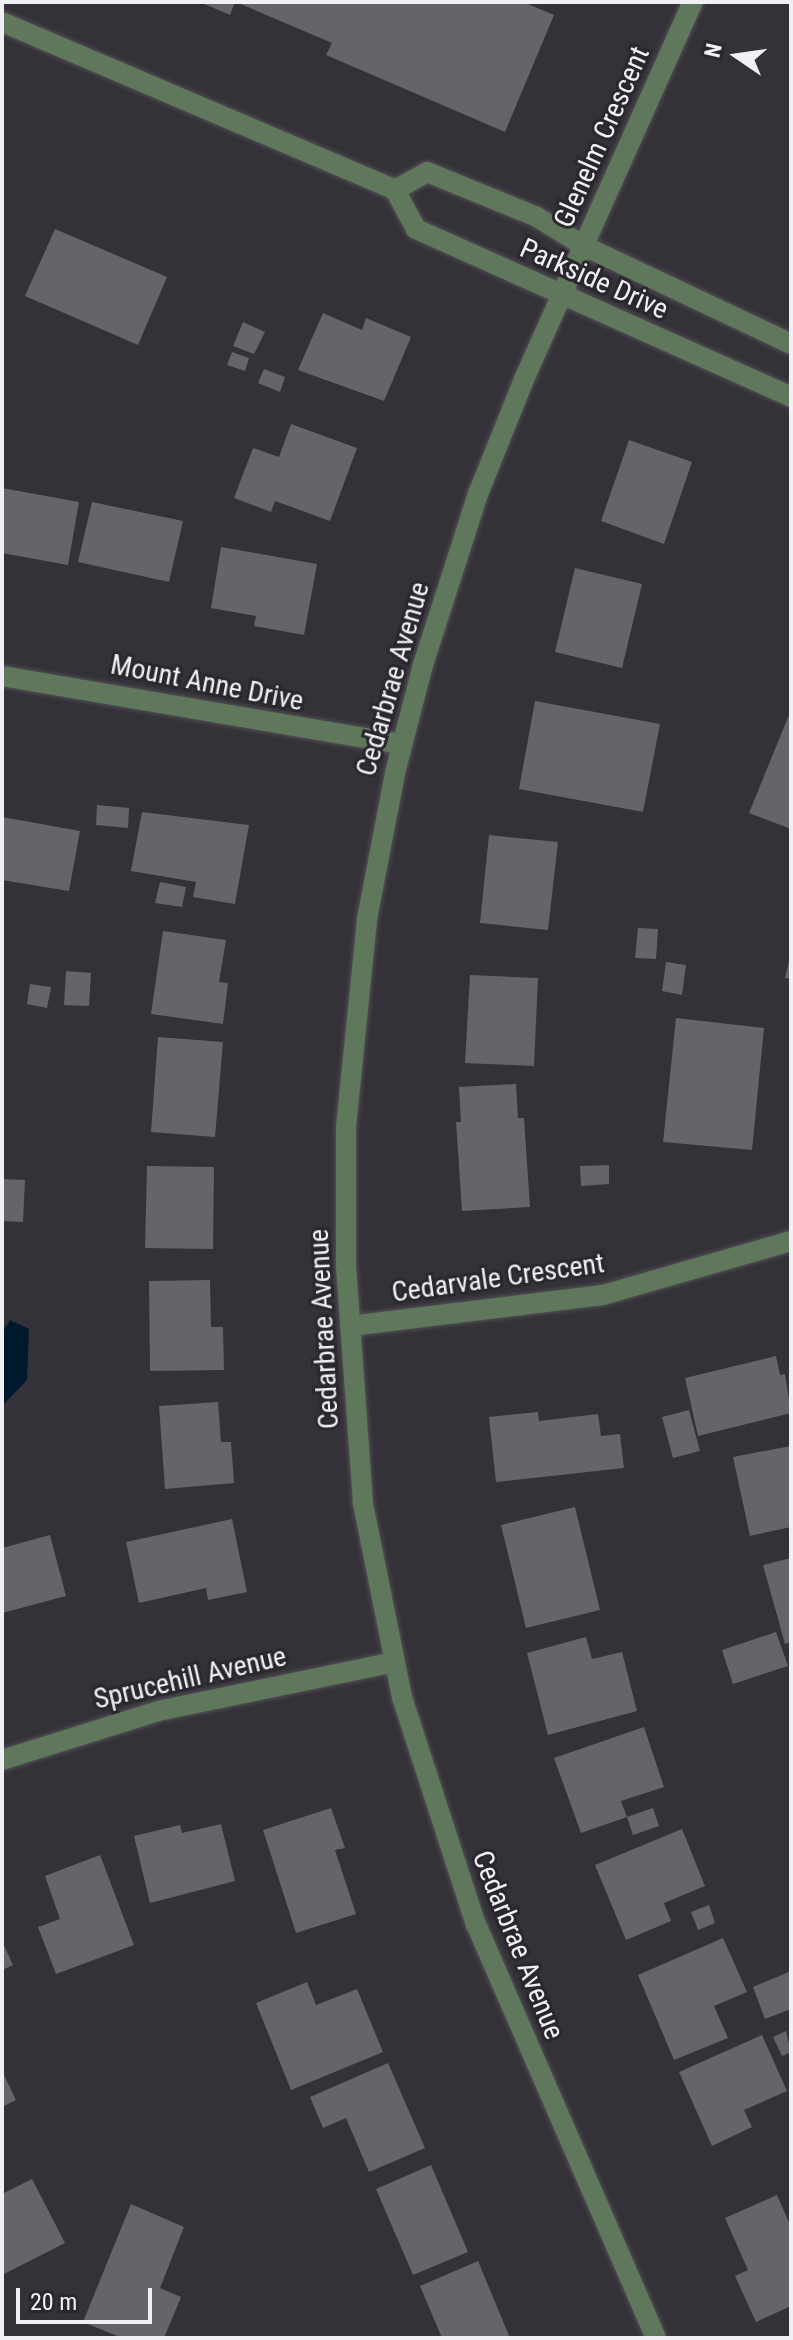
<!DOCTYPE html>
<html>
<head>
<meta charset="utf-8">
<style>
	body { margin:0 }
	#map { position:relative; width:793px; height:2340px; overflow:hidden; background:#343138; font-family:"Roboto Condensed",sans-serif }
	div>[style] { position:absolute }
	.water>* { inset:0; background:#00192d }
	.building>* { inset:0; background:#66636b }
	.roads { filter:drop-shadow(0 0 2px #525056) drop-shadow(0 0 2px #525056) }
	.minor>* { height:20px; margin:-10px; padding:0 10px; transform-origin:10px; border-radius:10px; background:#5f775b }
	span { translate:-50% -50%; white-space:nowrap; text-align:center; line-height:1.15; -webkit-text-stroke:6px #2a272e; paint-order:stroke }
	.street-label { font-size:28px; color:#f2f0f4 }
	.frame { position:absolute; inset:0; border:4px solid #f2f0f4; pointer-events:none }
	.north { position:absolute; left:697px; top:16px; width:80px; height:80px; -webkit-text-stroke:6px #2a272e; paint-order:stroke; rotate:283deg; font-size:22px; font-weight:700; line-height:32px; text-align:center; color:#f2f0f4 }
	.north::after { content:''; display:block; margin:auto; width:28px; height:36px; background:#f2f0f4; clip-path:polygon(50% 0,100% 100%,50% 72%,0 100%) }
	.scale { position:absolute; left:16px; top:2288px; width:136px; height:36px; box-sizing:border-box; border:4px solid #f2f0f4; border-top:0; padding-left:10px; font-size:24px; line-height:28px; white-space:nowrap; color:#f2f0f4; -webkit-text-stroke:6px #2a272e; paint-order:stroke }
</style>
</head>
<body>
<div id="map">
	<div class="water">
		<i style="clip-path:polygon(10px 1320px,29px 1329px,27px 1380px,3px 1405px,2px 1332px)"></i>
	</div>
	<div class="building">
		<i style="clip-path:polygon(200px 2px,235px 2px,230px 15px)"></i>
		<i style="clip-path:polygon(236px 2px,523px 2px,554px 15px,505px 132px,326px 55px,332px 43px)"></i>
		<i style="clip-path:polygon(55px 229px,167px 277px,138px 345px,25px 296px)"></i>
		<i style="clip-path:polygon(323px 313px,362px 330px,366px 318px,411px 337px,384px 401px,298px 370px)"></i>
		<i style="clip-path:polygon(243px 322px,265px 332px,254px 354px,233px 346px)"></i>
		<i style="clip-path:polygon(232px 352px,249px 358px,245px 371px,227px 365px)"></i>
		<i style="clip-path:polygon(264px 369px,285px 377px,280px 392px,258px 383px)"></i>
		<i style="clip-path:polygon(291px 424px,357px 448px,330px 521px,275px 501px,271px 512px,234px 498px,253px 448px,279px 457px)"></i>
		<i style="clip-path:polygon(629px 440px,692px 462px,664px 544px,601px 521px)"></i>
		<i style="clip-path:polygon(2px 488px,79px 502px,68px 565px,2px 553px)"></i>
		<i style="clip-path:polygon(92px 502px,183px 521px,169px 582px,78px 562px)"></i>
		<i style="clip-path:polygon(221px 547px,317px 564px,304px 635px,254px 626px,256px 616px,211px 608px)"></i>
		<i style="clip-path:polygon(575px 568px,642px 584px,622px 668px,555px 652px)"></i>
		<i style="clip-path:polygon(535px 701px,660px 724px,643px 812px,519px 789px)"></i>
		<i style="clip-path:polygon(791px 710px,791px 829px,749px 813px)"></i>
		<i style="clip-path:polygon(97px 805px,129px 808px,128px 828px,96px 825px)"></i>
		<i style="clip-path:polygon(142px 812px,249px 825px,235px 904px,193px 897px,196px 882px,131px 871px)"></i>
		<i style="clip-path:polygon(2px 817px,80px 831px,69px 891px,2px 880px)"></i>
		<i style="clip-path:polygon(489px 835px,558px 842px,548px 930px,480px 923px)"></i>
		<i style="clip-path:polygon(160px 882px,186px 887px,182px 907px,155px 903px)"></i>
		<i style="clip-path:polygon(638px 928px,658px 929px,656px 959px,635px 958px)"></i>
		<i style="clip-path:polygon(163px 931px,226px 940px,219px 982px,228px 983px,223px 1024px,151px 1014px)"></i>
		<i style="clip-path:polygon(790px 957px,791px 957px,791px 979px,785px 978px)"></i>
		<i style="clip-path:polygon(666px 962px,686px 965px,682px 995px,662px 991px)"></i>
		<i style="clip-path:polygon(66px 971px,91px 973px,89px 1006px,64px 1005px)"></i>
		<i style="clip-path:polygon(470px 975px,538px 978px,534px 1066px,465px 1063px)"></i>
		<i style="clip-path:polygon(30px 984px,51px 987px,47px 1008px,27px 1004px)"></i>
		<i style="clip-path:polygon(676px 1018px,764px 1028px,752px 1150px,663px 1142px)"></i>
		<i style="clip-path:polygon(158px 1037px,223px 1042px,215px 1137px,151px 1132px)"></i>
		<i style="clip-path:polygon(516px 1084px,518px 1118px,524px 1118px,530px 1207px,462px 1211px,456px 1122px,461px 1122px,459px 1087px)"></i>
		<i style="clip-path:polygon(609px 1165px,609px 1184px,581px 1186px,580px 1166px)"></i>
		<i style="clip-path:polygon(147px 1166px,214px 1167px,213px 1249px,145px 1248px)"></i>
		<i style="clip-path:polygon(2px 1179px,25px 1180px,23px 1222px,2px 1221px)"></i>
		<i style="clip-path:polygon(210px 1280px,211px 1327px,223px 1327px,224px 1370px,150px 1371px,149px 1281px)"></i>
		<i style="clip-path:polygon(776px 1356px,780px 1375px,785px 1374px,791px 1413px,698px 1436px,685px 1378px)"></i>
		<i style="clip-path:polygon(218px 1402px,221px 1442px,231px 1442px,234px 1483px,165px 1489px,159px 1406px)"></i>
		<i style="clip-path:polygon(689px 1410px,700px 1451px,673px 1458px,662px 1417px)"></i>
		<i style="clip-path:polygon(538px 1412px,539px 1421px,598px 1414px,601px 1436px,620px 1434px,624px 1468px,496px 1482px,489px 1417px)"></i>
		<i style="clip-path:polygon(791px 1446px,791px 1527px,750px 1536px,733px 1457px)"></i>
		<i style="clip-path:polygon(575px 1507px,600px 1610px,526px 1628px,501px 1525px)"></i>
		<i style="clip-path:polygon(232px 1519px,247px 1592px,208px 1600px,206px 1588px,139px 1603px,126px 1542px)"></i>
		<i style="clip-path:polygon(50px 1535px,66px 1596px,2px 1613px,2px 1548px)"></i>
		<i style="clip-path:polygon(791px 1558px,791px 1642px,785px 1644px,763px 1565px)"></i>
		<i style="clip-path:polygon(776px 1632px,788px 1666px,733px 1684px,722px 1650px)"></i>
		<i style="clip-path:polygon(586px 1637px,592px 1659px,622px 1652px,637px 1711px,548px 1735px,527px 1653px)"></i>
		<i style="clip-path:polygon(644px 1727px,664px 1787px,621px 1801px,627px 1817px,653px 1808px,659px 1826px,633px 1835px,627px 1817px,581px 1833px,554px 1758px)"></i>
		<i style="clip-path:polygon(331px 1808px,345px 1848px,335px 1850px,356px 1914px,296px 1933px,263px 1830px)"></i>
		<i style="clip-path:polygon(221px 1824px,235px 1881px,150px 1903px,134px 1836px,180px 1825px,182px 1833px)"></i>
		<i style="clip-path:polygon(682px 1829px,705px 1886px,664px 1903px,671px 1921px,626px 1940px,595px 1865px)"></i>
		<i style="clip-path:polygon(100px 1855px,134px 1945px,56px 1974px,38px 1927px,60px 1919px,45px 1876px)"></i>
		<i style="clip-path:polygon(709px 1905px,715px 1923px,698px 1930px,691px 1912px)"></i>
		<i style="clip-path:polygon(723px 1938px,747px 1992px,714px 2006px,728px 2038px,674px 2060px,638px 1975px)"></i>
		<i style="clip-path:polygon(2px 1941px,13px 1965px,2px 1970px)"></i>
		<i style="clip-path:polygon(791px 1971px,791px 2009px,765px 2019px,753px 1987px)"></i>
		<i style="clip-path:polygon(307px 1982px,316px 2005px,357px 1989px,383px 2052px,291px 2090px,256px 2003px)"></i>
		<i style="clip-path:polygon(786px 2031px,791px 2052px,782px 2056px,773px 2037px)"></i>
		<i style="clip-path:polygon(762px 2035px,787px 2091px,744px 2110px,752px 2127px,712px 2146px,679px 2072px)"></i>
		<i style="clip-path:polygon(388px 2063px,425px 2148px,369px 2172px,346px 2118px,323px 2128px,310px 2097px)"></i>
		<i style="clip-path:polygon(2px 2071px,16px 2100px,2px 2107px)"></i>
		<i style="clip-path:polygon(431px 2165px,468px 2252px,413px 2275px,376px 2189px)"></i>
		<i style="clip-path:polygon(32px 2179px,65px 2243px,2px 2275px,2px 2194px)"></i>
		<i style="clip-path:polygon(777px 2195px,791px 2227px,791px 2306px,756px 2322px,735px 2276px,748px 2270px,725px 2218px)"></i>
		<i style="clip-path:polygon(131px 2204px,184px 2227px,160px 2288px,181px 2297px,164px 2338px,122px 2338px,83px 2322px)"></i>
		<i style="clip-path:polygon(478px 2261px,510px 2338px,442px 2338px,420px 2286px)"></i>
	</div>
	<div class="roads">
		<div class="minor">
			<i style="left:2px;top:22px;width:427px;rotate:23.1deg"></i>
			<i style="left:395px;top:190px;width:44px;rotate:61.7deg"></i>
			<i style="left:416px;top:229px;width:411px;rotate:24.1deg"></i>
			<i style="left:395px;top:190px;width:37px;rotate:-29deg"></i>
			<i style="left:427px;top:172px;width:119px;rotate:22.2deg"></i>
			<i style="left:537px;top:217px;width:55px;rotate:31.7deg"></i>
			<i style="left:584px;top:246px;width:229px;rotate:25.3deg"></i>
			<i style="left:2px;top:676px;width:405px;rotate:9.7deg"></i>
			<i style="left:350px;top:1326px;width:255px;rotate:-7deg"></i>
			<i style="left:603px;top:1295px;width:196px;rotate:-16deg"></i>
			<i style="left:2px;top:1760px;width:164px;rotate:-17.4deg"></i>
			<i style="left:158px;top:1711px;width:241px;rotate:-11.7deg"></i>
			<i style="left:656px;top:2338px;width:451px;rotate:-113.5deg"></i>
			<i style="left:476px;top:1925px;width:240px;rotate:-108deg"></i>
			<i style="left:402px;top:1697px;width:198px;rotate:-101.4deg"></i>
			<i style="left:363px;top:1503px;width:237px;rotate:-94.1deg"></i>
			<i style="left:346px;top:1267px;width:140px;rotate:-90deg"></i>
			<i style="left:346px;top:1127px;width:209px;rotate:-84.2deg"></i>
			<i style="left:367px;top:919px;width:149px;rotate:-79.1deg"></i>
			<i style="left:395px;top:773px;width:112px;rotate:-75.5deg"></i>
			<i style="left:423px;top:665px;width:180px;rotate:-72.2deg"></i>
			<i style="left:478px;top:494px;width:126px;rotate:-68.1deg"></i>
			<i style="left:525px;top:377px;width:411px;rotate:-65.9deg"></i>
		</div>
	</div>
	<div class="street-label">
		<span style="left:602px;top:137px;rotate:-66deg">Glenelm Crescent</span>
		<span style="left:594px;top:279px;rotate:24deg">Parkside Drive</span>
		<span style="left:393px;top:679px;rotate:-74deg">Cedarbrae Avenue</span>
		<span style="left:207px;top:683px;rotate:11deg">Mount Anne Drive</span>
		<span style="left:498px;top:1278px;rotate:-8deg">Cedarvale Crescent</span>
		<span style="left:324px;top:1329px;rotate:-93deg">Cedarbrae Avenue</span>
		<span style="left:190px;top:1678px;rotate:-13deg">Sprucehill Avenue</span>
		<span style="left:518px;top:1945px;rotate:68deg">Cedarbrae Avenue</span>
	</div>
	<div class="frame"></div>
	<div class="north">N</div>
	<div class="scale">20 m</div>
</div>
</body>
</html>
